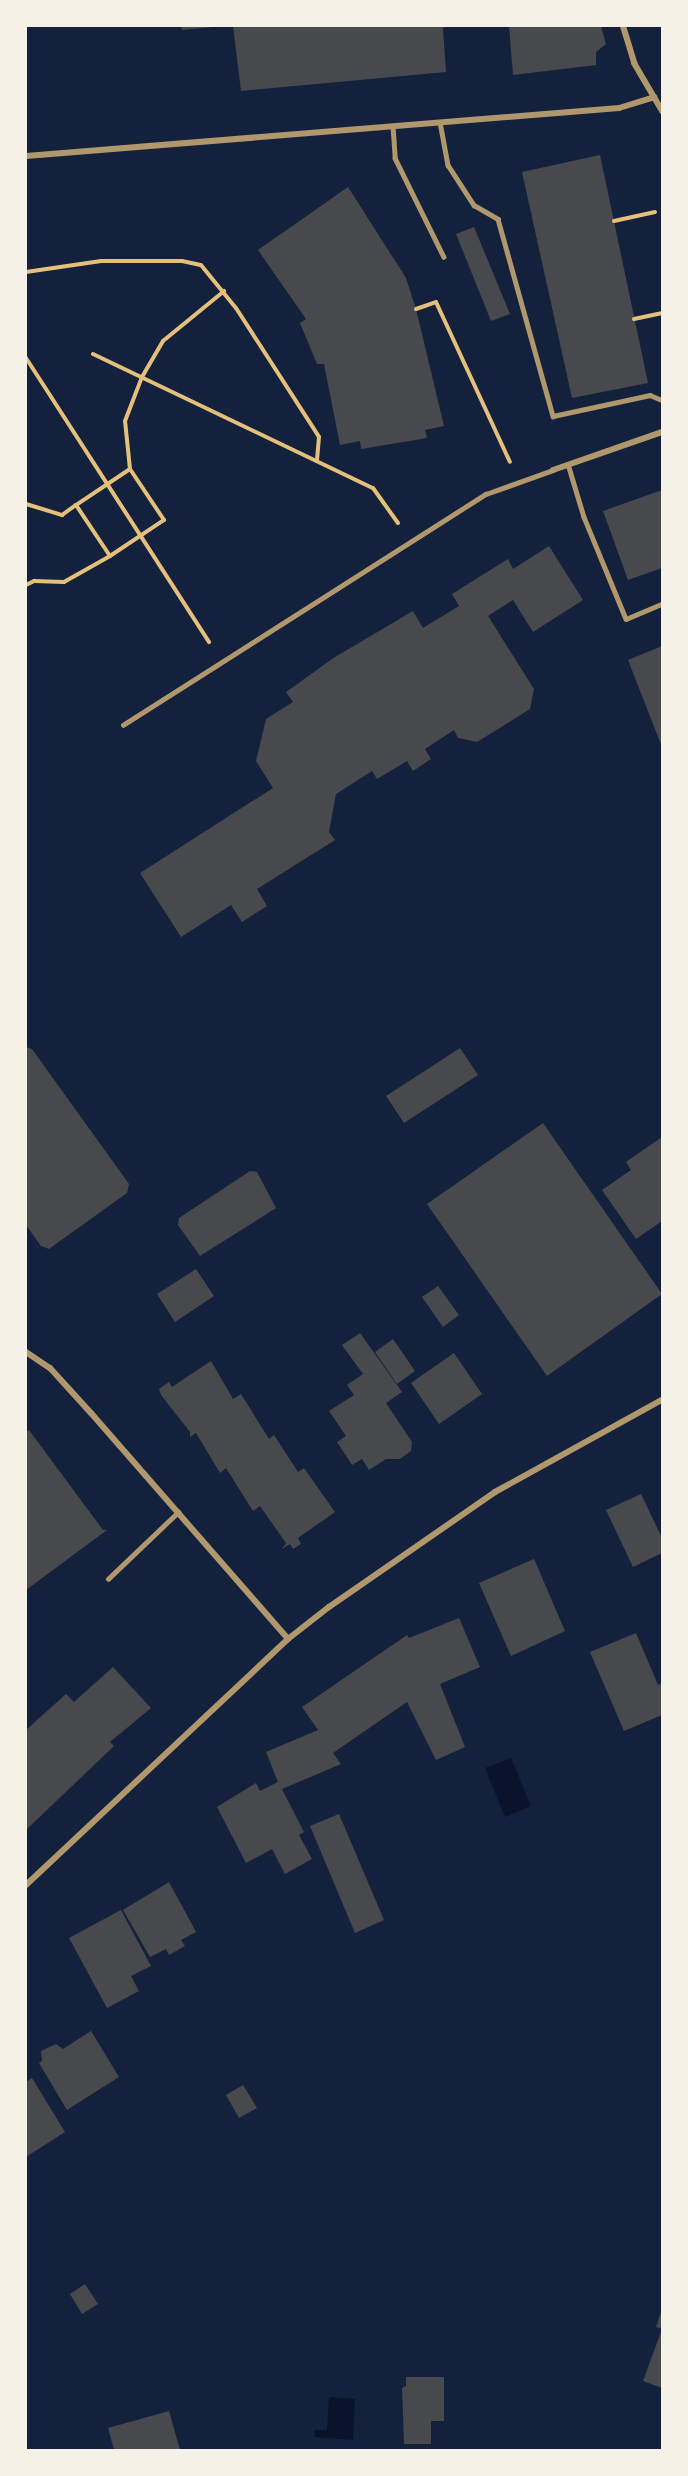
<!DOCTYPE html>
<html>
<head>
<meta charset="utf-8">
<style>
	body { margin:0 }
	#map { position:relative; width:688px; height:2476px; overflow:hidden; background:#14213d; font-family:"IBM Plex Sans",sans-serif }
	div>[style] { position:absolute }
	.water>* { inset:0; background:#0b132b }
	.building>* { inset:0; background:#48494c }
	.path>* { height:4px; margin:-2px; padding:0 2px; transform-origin:2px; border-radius:2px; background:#e5c07b }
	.service>* { height:4.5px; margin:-2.25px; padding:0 2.25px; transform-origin:2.25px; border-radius:2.25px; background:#b1986c }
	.minor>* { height:6px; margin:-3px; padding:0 3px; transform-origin:3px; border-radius:3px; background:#b1986c }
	span { translate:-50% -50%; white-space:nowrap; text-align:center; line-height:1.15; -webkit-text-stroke:6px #f6f1e7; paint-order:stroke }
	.frame { position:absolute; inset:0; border:27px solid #f6f1e7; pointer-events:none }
</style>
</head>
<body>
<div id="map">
	<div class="water">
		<i style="clip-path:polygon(511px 1758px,531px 1806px,505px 1817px,485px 1768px)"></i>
		<i style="clip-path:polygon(329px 2397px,355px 2399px,353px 2440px,314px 2437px,315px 2430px,327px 2430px)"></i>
	</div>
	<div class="building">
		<i style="clip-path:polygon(181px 26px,213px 26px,213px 27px,182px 30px)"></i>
		<i style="clip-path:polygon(233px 26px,449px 26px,443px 28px,446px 72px,241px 91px)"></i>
		<i style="clip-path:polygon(509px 26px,601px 26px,606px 44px,596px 52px,596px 65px,513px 75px)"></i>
		<i style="clip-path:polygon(600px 155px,648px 383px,572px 398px,522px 172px)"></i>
		<i style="clip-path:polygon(348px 187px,406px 278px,416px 309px,444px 426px,425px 430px,427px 438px,361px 449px,360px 441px,340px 445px,324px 364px,317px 364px,300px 323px,306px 319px,258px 250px)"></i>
		<i style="clip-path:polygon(474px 227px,510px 314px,491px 321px,456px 234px)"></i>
		<i style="clip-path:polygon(662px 490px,662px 568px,628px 580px,603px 511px)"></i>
		<i style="clip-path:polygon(549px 546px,583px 600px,533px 632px,513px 600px,488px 616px,534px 689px,530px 709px,477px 742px,458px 738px,454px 730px,425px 749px,431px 759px,413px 771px,407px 761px,377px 779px,372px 771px,336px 794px,329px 832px,335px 840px,257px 889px,267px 906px,242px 922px,231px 905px,181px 937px,140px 873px,273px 788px,256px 761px,266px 719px,293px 702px,286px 692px,335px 657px,413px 611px,423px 628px,459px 606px,452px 594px,508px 559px,513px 569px)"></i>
		<i style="clip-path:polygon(662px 646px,662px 747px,628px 660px)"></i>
		<i style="clip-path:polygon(26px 1047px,32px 1049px,129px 1184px,127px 1193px,49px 1249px,41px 1246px,26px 1225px)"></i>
		<i style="clip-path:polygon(460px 1048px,478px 1075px,404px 1123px,386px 1096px)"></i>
		<i style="clip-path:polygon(543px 1123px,662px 1294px,547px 1376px,427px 1204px)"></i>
		<i style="clip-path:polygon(662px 1137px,662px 1221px,636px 1239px,602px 1190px,631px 1170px,626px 1162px)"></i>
		<i style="clip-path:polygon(250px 1171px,257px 1172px,276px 1208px,200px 1256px,178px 1225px,179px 1218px)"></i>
		<i style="clip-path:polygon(196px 1269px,214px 1296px,175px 1322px,157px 1294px)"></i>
		<i style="clip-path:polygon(438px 1286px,459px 1315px,443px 1327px,422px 1297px)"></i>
		<i style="clip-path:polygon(360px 1333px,402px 1392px,386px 1403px,412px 1442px,411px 1451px,400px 1459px,386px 1459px,369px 1470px,362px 1459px,352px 1465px,337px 1442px,346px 1436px,329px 1411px,354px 1395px,347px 1385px,363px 1374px,342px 1345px)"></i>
		<i style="clip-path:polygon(393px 1339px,415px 1371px,397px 1384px,375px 1352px)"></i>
		<i style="clip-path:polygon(454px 1353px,482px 1394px,439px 1424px,411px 1383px)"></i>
		<i style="clip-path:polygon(211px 1361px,233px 1399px,241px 1394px,269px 1439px,274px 1435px,298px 1472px,304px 1468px,335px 1512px,298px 1538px,301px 1544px,293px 1549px,290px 1544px,282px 1549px,286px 1543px,260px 1506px,253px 1511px,226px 1468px,220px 1473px,196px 1433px,190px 1437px,190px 1432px,161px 1395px,159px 1389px,169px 1382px,172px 1387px)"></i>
		<i style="clip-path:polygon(29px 1430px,103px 1530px,107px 1530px,26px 1590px,26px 1432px)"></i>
		<i style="clip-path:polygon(641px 1494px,662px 1538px,662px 1553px,633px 1567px,606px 1510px)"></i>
		<i style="clip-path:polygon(534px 1559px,565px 1631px,511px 1656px,479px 1583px)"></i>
		<i style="clip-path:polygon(459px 1618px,480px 1667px,440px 1684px,465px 1747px,436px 1760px,407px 1702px,333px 1753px,341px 1764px,282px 1789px,304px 1832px,299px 1835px,312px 1859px,285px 1874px,272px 1849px,246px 1863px,217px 1807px,256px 1783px,260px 1791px,278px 1782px,266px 1752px,318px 1730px,302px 1707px,407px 1635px,409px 1638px)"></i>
		<i style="clip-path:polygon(636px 1633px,658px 1685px,662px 1683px,662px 1715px,624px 1731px,590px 1652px)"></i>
		<i style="clip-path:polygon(113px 1667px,151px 1708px,110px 1742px,114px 1746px,26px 1830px,26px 1730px,66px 1694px,74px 1702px)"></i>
		<i style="clip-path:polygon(339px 1814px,384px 1920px,355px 1933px,310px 1826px)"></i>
		<i style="clip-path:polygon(169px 1882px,196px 1932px,181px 1940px,185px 1946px,169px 1955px,166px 1949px,150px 1957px,123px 1910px)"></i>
		<i style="clip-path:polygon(121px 1910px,151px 1966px,131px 1976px,139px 1991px,107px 2008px,69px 1938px)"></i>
		<i style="clip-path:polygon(91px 2031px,119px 2077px,67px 2110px,39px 2063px,42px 2061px,41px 2051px,56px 2044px,63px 2049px)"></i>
		<i style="clip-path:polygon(32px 2078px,65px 2132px,26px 2157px,26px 2082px)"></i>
		<i style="clip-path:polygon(243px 2085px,257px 2108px,239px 2118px,226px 2095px)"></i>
		<i style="clip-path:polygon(85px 2284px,98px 2304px,82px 2314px,70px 2294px)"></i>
		<i style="clip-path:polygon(662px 2309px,662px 2388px,643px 2381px,662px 2329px,656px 2327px)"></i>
		<i style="clip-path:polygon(406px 2377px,444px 2377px,444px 2421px,431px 2421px,431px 2444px,404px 2444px,402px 2388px,406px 2386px)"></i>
		<i style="clip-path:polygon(169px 2411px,180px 2450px,114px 2450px,108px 2428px)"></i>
	</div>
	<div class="path">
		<i style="left:614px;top:221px;width:42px;rotate:-12.4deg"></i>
		<i style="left:26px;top:272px;width:76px;rotate:-8.3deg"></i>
		<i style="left:101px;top:261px;width:81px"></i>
		<i style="left:182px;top:261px;width:19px;rotate:12deg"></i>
		<i style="left:201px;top:265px;width:55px;rotate:50.9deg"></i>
		<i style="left:236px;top:308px;width:153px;rotate:57.2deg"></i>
		<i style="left:319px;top:437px;width:24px;rotate:95deg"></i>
		<i style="left:416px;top:309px;width:21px;rotate:-19deg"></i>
		<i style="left:436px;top:302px;width:176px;rotate:65.2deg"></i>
		<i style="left:634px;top:319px;width:29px;rotate:-12deg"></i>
		<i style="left:93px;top:354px;width:310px;rotate:25.6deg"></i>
		<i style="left:373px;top:488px;width:43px;rotate:54.5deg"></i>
		<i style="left:26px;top:358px;width:338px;rotate:57.2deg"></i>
		<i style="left:130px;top:469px;width:48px;rotate:-95.9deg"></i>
		<i style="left:125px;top:421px;width:47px;rotate:-68.9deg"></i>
		<i style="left:142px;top:377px;width:42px;rotate:-59.7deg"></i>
		<i style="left:163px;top:341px;width:79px;rotate:-39.3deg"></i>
		<i style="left:26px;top:504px;width:38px;rotate:17deg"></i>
		<i style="left:62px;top:515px;width:17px;rotate:-36deg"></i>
		<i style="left:26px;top:585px;width:9px;rotate:-27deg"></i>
		<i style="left:34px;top:581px;width:30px;rotate:2deg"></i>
		<i style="left:64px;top:582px;width:53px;rotate:-29.5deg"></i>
		<i style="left:110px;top:556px;width:65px;rotate:-33.7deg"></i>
		<i style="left:164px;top:520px;width:61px;rotate:-123.7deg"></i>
		<i style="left:130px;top:469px;width:65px;rotate:146.3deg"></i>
		<i style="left:76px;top:505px;width:61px;rotate:56.3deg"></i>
	</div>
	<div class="service">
		<i style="left:440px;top:122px;width:44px;rotate:79.5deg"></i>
		<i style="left:448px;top:165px;width:48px;rotate:57deg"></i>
		<i style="left:474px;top:205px;width:28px;rotate:30deg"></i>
		<i style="left:498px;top:219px;width:205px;rotate:74.4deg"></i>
		<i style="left:553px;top:416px;width:99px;rotate:-12.2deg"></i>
		<i style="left:650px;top:395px;width:13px;rotate:23deg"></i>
		<i style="left:393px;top:126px;width:32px;rotate:86deg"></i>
		<i style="left:395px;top:158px;width:110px;rotate:63.7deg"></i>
		<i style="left:568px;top:464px;width:55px;rotate:73.2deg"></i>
		<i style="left:584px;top:517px;width:110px;rotate:67.6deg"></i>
		<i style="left:626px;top:619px;width:39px;rotate:-23deg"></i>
		<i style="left:123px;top:725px;width:430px;rotate:-32.5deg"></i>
		<i style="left:486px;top:494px;width:71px;rotate:-19.7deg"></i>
		<i style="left:108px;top:1579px;width:97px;rotate:-43.7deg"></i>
	</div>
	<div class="minor">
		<i style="left:623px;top:26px;width:39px;rotate:73deg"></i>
		<i style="left:634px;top:63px;width:56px;rotate:59.7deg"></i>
		<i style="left:26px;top:156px;width:595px;rotate:-4.63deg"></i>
		<i style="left:619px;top:108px;width:37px;rotate:-17deg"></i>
		<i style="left:553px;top:470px;width:115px;rotate:-19.2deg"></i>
		<i style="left:26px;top:1352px;width:29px;rotate:34deg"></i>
		<i style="left:50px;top:1368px;width:61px;rotate:47.7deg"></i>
		<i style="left:91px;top:1413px;width:300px;rotate:48.9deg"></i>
		<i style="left:26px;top:1885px;width:359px;rotate:-43.2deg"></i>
		<i style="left:288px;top:1639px;width:52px;rotate:-38deg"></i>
		<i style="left:329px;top:1607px;width:202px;rotate:-34.7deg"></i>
		<i style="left:495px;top:1492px;width:191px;rotate:-28.9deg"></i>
	</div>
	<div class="frame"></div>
</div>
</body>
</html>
